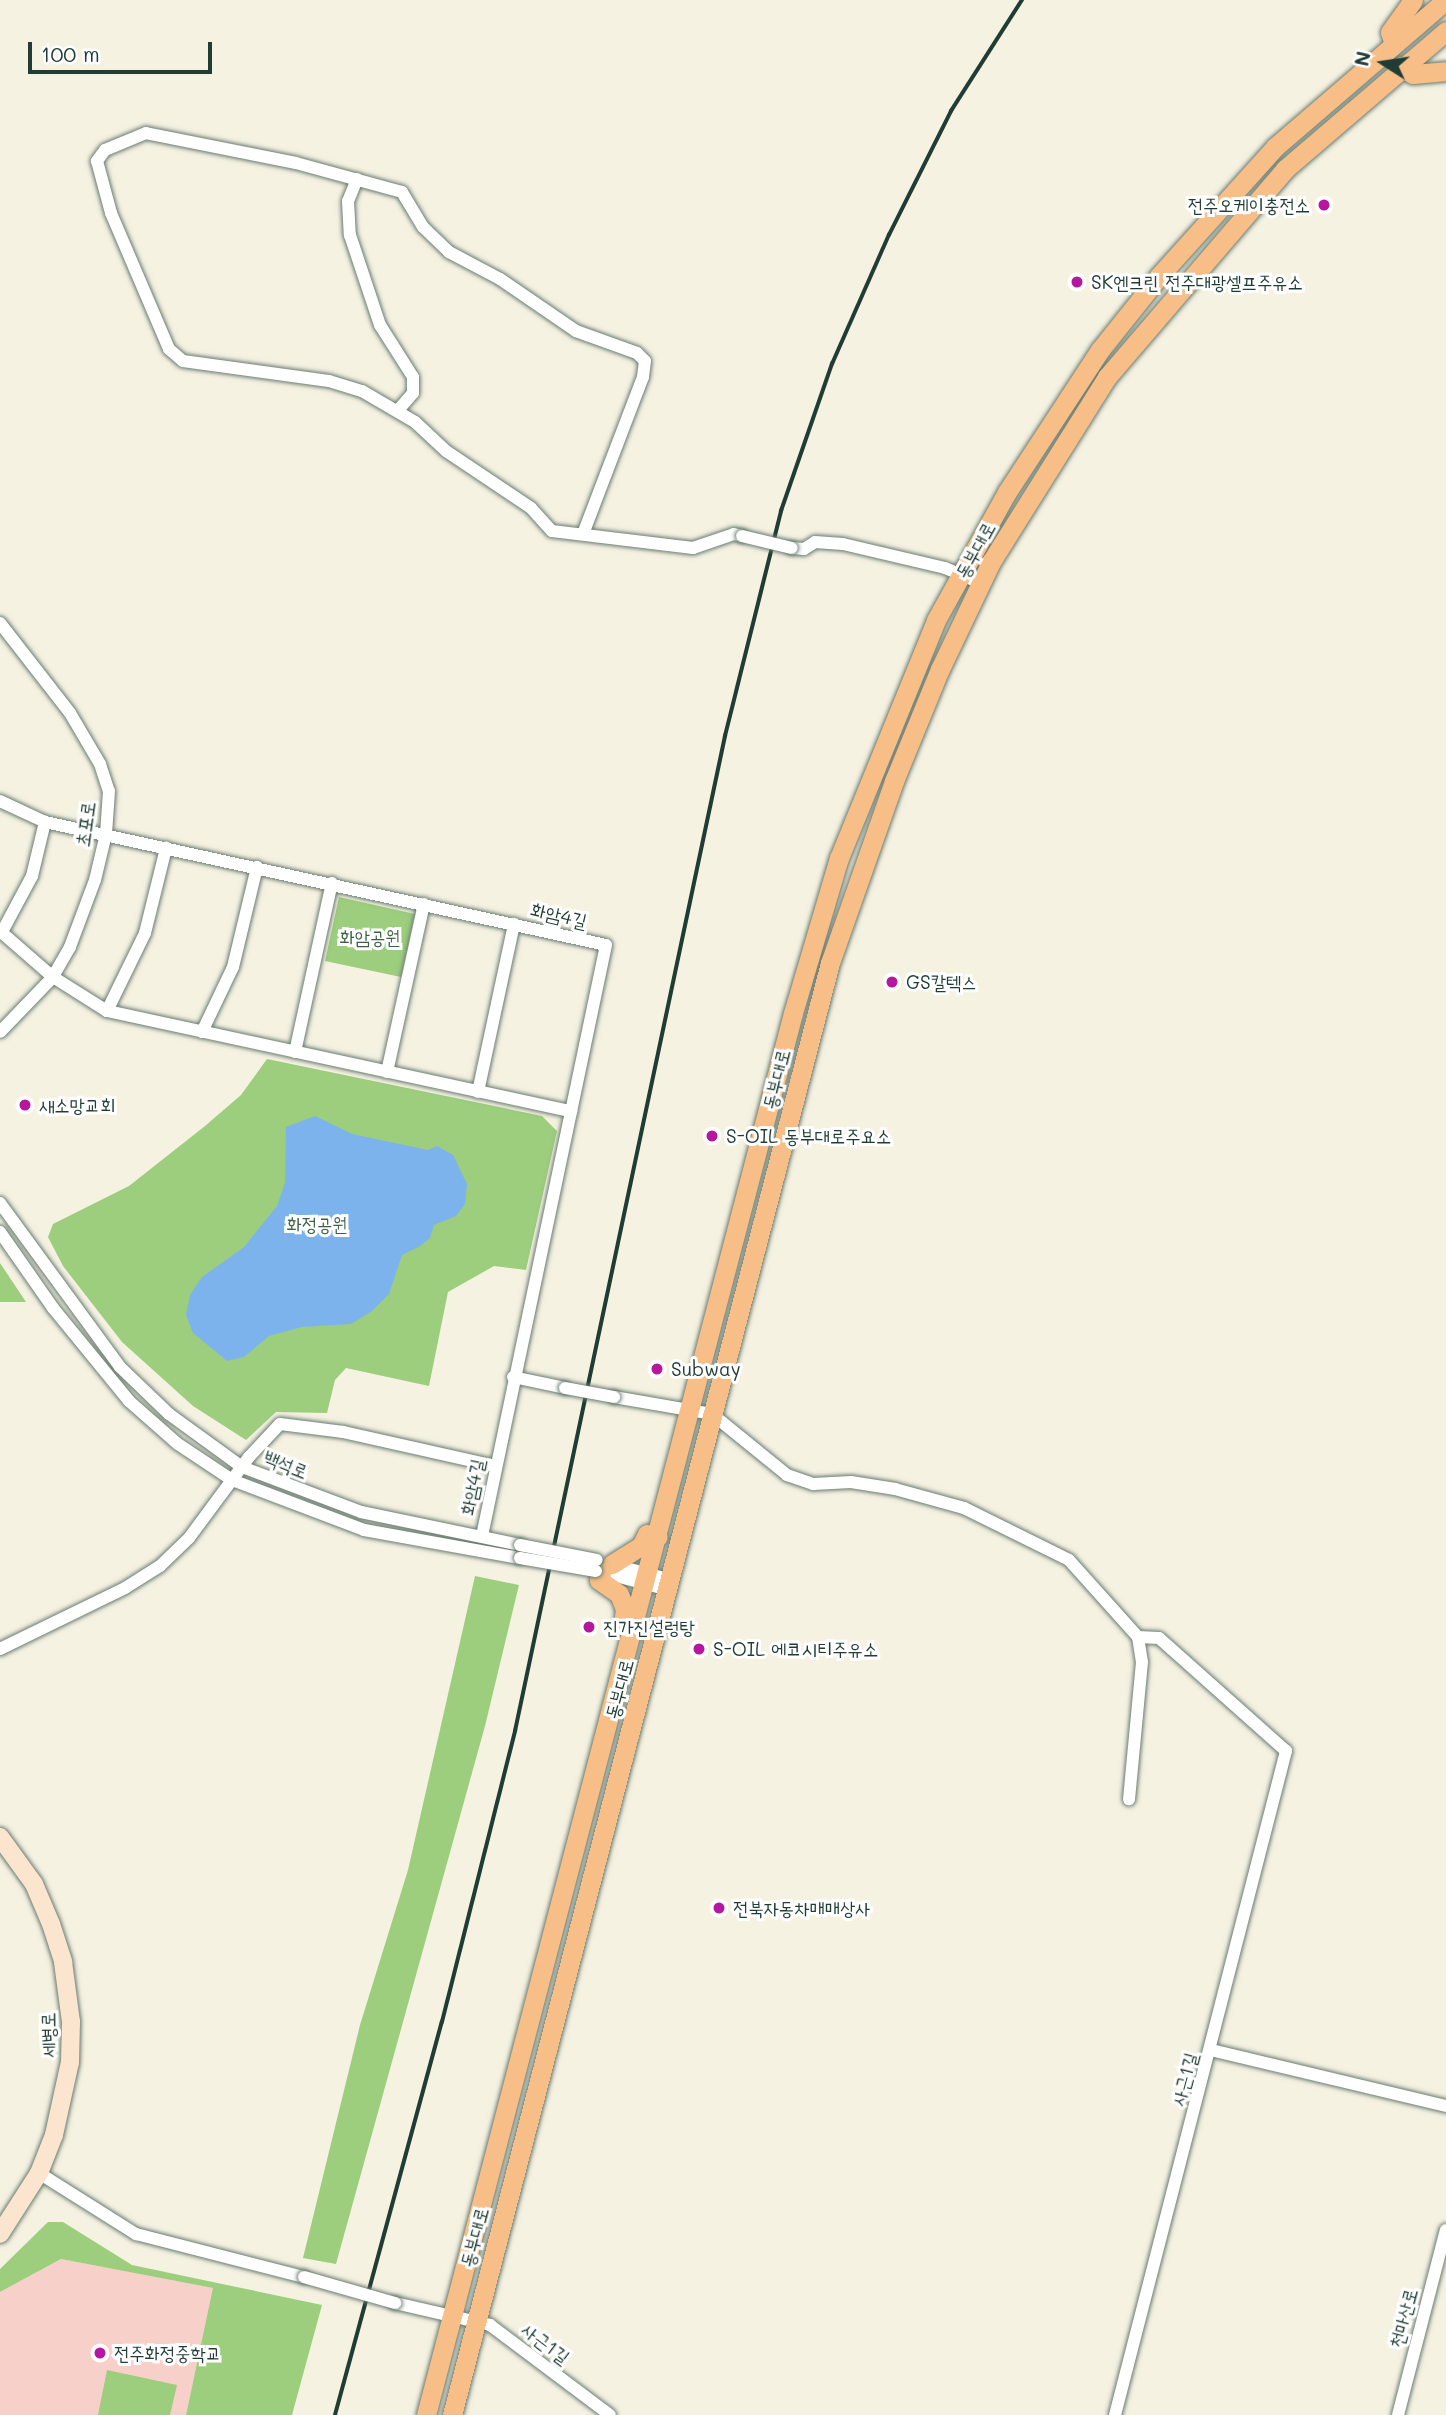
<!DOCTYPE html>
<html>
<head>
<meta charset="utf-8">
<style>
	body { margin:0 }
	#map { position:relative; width:1446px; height:2415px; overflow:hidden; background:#f5f2e2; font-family:Mali,"Poor Story",sans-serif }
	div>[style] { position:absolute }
	.built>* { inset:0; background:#f7d1c9 }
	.green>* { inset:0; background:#9cce7d }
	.water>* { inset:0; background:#7db3ec }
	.roads { filter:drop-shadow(0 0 2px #6a7c71) drop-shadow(0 0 2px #6a7c71) }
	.street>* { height:12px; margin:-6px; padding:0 6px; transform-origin:6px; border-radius:6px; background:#fff }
	.secondary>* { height:18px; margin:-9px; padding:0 9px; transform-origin:9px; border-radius:9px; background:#fce5cf }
	.primary>* { height:19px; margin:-9.5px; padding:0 9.5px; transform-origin:9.5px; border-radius:9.5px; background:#f7be88 }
	.rail>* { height:3.5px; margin:-1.75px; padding:0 1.75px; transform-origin:1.75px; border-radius:1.75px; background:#1f3d34 }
	.bridges { filter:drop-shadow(0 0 2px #6a7c71) drop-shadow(0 0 2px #6a7c71) }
	.street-bridge>* { height:12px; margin:-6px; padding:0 6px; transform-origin:6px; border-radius:6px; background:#fff }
	.dots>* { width:19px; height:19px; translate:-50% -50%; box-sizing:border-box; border:4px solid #fff; border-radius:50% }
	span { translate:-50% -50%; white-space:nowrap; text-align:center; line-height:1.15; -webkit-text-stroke:6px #fff; paint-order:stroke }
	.poi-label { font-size:19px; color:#1f3d34 }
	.right { translate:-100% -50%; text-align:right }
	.left { translate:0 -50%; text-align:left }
	.street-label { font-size:19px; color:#1f3d34 }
	.park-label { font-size:19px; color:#3e6146 }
	.north { position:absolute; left:1348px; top:28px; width:70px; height:70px; -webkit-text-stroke:5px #fff; paint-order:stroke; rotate:282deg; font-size:19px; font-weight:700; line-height:28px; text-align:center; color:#1f3d34 }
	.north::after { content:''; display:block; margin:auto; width:24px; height:32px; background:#1f3d34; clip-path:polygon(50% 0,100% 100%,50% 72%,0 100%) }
	.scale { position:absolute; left:28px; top:42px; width:184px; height:32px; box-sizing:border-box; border:4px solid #1f3d34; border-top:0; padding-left:9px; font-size:21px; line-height:24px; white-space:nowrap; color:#1f3d34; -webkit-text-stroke:5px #fff; paint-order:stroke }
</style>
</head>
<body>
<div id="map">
	<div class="built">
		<i style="clip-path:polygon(61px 2259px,214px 2288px,186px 2415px,0 2415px,0 2292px)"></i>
	</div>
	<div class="green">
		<i style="clip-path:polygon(339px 897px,415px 914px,401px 977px,325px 961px)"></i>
		<i style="clip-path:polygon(267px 1059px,542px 1116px,557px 1131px,526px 1270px,494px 1266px,448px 1292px,429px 1386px,346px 1368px,335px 1380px,327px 1413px,276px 1412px,246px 1440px,193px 1406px,122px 1342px,63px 1266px,48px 1237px,53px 1224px,129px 1186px,205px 1126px,241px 1095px)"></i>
		<i style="clip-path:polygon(0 1263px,26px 1302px,0 1302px)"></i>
		<i style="clip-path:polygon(475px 1576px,519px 1585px,485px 1726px,336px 2264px,303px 2258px,360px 2025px,408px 1870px)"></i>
		<i style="clip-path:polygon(48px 2222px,63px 2222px,132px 2265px,322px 2305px,292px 2415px,186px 2415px,213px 2288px,61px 2259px,0 2292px,0 2269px)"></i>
		<i style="clip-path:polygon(107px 2370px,177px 2385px,170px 2415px,98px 2415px)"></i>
	</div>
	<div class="water">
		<i style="clip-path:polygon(315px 1116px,352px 1134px,428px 1150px,437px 1146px,453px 1155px,467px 1184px,465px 1204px,456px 1216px,434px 1225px,430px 1238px,420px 1246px,402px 1255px,389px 1294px,372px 1311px,351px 1324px,302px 1327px,269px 1336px,244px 1357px,227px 1361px,193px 1333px,186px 1315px,190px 1295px,202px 1277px,244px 1247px,277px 1206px,285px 1183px,286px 1127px)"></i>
	</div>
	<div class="roads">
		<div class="street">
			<i style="left:357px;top:179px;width:24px;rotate:112deg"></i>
			<i style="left:348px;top:201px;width:34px;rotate:87deg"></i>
			<i style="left:350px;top:235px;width:95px;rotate:71.6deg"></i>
			<i style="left:380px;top:325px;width:62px;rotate:57.6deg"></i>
			<i style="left:413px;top:377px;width:16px;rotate:90deg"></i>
			<i style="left:413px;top:393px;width:23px;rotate:131deg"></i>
			<i style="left:583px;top:534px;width:168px;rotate:-69.1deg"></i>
			<i style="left:643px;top:377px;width:16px;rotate:-83deg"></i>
			<i style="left:645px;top:361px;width:11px;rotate:-135deg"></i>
			<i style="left:637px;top:353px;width:65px;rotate:-160.2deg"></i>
			<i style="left:576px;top:331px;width:92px;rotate:-145.6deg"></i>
			<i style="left:500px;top:279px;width:58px;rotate:-152.1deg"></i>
			<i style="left:449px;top:252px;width:36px;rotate:-136deg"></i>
			<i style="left:423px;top:227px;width:41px;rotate:-121deg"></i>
			<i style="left:402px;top:192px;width:110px;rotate:-164.7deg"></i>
			<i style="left:296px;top:163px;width:153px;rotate:-168.7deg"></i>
			<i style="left:146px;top:133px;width:44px;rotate:157.5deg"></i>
			<i style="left:105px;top:150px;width:14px;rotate:126deg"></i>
			<i style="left:97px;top:161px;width:54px;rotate:74.9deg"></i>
			<i style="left:111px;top:213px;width:148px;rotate:66.9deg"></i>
			<i style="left:169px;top:349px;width:18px;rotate:41deg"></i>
			<i style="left:183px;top:361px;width:147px;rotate:7.8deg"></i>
			<i style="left:329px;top:381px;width:34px;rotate:17deg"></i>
			<i style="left:362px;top:391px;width:61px;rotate:30.3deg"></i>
			<i style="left:415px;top:422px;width:42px;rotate:43.1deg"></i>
			<i style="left:446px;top:451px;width:102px;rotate:33.8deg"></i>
			<i style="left:531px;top:508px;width:31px;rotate:48deg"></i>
			<i style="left:552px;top:531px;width:142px;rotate:6.9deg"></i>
			<i style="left:693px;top:548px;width:43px;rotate:-18.9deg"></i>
			<i style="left:734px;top:534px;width:8px;rotate:14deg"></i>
			<i style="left:792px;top:548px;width:12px;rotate:5deg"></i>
			<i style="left:804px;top:549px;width:13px;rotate:-32deg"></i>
			<i style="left:815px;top:542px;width:28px;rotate:4deg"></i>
			<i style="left:843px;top:544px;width:105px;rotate:13.2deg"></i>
			<i style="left:945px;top:568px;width:38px;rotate:23deg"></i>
			<i style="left:0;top:623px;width:114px;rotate:52.1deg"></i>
			<i style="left:70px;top:713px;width:59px;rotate:59.5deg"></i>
			<i style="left:100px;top:764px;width:28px;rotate:72deg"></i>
			<i style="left:109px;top:791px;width:43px;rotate:94deg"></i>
			<i style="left:106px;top:834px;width:47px;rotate:103.4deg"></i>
			<i style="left:95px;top:880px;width:72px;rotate:110.5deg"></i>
			<i style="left:70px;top:947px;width:34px;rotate:120deg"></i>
			<i style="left:53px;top:977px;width:76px;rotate:133.9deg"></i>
			<i style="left:0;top:801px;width:50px;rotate:25deg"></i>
			<i style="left:45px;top:822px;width:574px;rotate:12.37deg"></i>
			<i style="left:606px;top:945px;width:604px;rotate:101.85deg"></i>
			<i style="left:0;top:931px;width:70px;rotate:41deg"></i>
			<i style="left:53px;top:977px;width:64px;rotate:32.2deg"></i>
			<i style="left:107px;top:1011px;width:475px;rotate:12.2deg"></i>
			<i style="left:2px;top:932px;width:64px;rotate:-61.8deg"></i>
			<i style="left:32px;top:876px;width:56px;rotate:-76.5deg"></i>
			<i style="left:107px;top:1011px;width:87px;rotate:-64deg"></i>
			<i style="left:145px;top:933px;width:88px;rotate:-76.1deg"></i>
			<i style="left:202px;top:1032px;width:72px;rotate:-64.5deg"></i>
			<i style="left:233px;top:967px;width:103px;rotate:-76.5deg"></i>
			<i style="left:295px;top:1052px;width:173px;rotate:-77.7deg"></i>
			<i style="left:387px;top:1072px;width:172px;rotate:-77.6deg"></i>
			<i style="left:478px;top:1092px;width:172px;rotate:-77.9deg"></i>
			<i style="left:0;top:1203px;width:203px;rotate:53.8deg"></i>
			<i style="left:120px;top:1367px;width:68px;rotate:43.8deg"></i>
			<i style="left:169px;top:1414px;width:90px;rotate:36deg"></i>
			<i style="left:242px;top:1467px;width:127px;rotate:20.7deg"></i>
			<i style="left:361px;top:1512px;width:162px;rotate:11.7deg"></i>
			<i style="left:0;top:1232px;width:93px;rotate:55.1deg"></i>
			<i style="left:53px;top:1308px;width:120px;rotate:50.7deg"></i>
			<i style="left:129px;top:1401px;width:65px;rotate:41.3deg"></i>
			<i style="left:178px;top:1444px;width:65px;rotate:33.7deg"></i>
			<i style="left:232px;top:1480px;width:141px;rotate:20.7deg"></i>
			<i style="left:364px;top:1530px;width:158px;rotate:10.2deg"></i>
			<i style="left:513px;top:1377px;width:53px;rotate:11.9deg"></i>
			<i style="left:614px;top:1397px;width:99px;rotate:9.8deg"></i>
			<i style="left:712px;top:1414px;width:97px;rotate:39.1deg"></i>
			<i style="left:787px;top:1475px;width:28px;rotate:19deg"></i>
			<i style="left:813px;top:1484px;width:38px;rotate:-3deg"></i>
			<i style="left:851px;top:1482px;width:45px;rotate:9deg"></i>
			<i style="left:895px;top:1489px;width:72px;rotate:15.4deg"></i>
			<i style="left:964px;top:1508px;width:117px;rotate:26.3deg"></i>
			<i style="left:1069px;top:1560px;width:103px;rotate:48.1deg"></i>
			<i style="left:1138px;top:1637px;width:25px;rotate:81deg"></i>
			<i style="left:1142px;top:1662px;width:138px;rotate:95.4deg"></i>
			<i style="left:611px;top:1564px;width:59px;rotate:14.7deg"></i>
			<i style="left:597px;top:1571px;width:70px;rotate:14.8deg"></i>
			<i style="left:0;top:1649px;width:139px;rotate:-26deg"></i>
			<i style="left:125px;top:1588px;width:41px;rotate:-32.2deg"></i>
			<i style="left:160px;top:1566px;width:40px;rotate:-44deg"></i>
			<i style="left:189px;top:1538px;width:101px;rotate:-53.5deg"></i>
			<i style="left:249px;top:1457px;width:45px;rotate:-46.8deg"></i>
			<i style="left:280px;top:1424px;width:64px;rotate:7.2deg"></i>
			<i style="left:343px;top:1432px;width:156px;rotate:12.6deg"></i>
			<i style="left:1211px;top:2050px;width:242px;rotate:13.4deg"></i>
			<i style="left:39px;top:2173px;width:115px;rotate:32.2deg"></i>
			<i style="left:136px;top:2234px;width:173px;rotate:14.4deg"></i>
			<i style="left:395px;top:2303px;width:98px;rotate:13deg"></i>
			<i style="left:490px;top:2325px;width:150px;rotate:36.9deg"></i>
			<i style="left:1115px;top:2415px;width:686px;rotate:-75.56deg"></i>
			<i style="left:1286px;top:1751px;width:170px;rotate:-138.3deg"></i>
			<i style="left:1159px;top:1638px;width:21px;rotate:-177deg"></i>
			<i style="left:1398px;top:2415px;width:191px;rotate:-75.5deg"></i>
		</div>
		<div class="secondary">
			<i style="left:0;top:1837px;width:58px;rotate:54.1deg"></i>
			<i style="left:34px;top:1884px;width:43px;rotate:67deg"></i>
			<i style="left:51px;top:1924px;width:40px;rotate:72deg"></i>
			<i style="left:63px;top:1962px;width:61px;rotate:82.4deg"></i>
			<i style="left:71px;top:2022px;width:40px;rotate:91.4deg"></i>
			<i style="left:70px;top:2062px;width:75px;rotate:102.4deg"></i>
			<i style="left:54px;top:2135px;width:41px;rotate:111.5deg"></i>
			<i style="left:39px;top:2173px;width:72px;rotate:122.6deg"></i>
		</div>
		<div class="primary">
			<i style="left:1393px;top:41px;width:9px;rotate:-108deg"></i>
			<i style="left:1390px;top:32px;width:39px;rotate:-54deg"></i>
			<i style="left:1401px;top:66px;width:14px;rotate:34deg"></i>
			<i style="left:1413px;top:74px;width:33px;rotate:-5deg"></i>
			<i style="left:612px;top:1564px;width:34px;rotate:-32deg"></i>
			<i style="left:641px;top:1546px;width:13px;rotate:-63deg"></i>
			<i style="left:647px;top:1534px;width:11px;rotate:15deg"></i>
			<i style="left:601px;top:1573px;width:7px;rotate:106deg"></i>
			<i style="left:599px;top:1580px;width:24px;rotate:35deg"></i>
			<i style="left:619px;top:1594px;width:16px;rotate:68deg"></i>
			<i style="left:625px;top:1609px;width:16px;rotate:97deg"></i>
			<i style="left:623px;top:1625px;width:13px;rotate:18deg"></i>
			<i style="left:426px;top:2415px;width:1449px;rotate:-75.33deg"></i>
			<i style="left:793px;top:1013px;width:162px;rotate:-73.5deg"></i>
			<i style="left:839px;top:858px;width:257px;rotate:-67.8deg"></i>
			<i style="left:936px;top:620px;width:146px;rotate:-61deg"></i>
			<i style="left:1007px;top:492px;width:170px;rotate:-56.8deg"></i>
			<i style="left:1100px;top:350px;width:95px;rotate:-51.4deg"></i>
			<i style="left:1159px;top:276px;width:173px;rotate:-48deg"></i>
			<i style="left:1275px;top:147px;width:225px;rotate:-40.7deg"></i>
			<i style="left:452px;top:2415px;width:1500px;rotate:-75.41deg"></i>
			<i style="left:830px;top:963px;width:193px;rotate:-70.6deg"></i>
			<i style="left:894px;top:781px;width:121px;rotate:-67.7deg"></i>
			<i style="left:940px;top:669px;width:119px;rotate:-64.5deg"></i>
			<i style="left:991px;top:562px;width:218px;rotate:-57.9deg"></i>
			<i style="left:1107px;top:377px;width:274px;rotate:-49.4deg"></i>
			<i style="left:1285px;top:169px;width:212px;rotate:-40.6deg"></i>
		</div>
	</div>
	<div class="rail">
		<i style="left:335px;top:2415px;width:407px;rotate:-74.8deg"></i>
		<i style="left:442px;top:2022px;width:300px;rotate:-75.9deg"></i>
		<i style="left:515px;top:1731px;width:1017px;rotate:-78.08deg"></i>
		<i style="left:725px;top:736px;width:232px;rotate:-76deg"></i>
		<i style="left:781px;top:511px;width:156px;rotate:-70.9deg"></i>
		<i style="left:832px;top:364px;width:141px;rotate:-66.2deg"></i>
		<i style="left:889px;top:235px;width:139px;rotate:-63.4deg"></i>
		<i style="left:951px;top:111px;width:132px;rotate:-57.4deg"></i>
	</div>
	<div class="bridges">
		<div class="street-bridge">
			<i style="left:742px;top:536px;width:51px;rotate:13.5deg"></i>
			<i style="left:565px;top:1388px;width:50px;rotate:10.4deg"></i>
			<i style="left:520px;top:1545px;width:78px;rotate:11deg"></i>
			<i style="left:520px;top:1558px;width:77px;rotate:9.7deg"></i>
			<i style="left:304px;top:2277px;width:95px;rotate:15.9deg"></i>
		</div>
	</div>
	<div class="dots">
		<i style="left:1324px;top:205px;background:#b5179e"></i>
		<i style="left:1077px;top:282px;background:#b5179e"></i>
		<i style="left:892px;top:982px;background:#b5179e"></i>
		<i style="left:25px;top:1105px;background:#b5179e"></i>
		<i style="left:712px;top:1136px;background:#b5179e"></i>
		<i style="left:657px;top:1369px;background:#b5179e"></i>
		<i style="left:589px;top:1627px;background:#b5179e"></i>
		<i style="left:699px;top:1649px;background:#b5179e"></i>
		<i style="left:719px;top:1908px;background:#b5179e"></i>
		<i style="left:100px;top:2353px;background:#b5179e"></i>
	</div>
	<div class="poi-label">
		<span class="right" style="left:1310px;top:205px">전주오케이충전소</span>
		<span class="left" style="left:1091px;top:282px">SK엔크린 전주대광셀프주유소</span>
		<span class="left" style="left:906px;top:982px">GS칼텍스</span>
		<span class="left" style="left:39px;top:1105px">새소망교회</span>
		<span class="left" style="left:726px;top:1136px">S-OIL 동부대로주요소</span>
		<span class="left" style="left:671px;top:1369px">Subway</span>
		<span class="left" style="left:603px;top:1627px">진가진설렁탕</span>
		<span class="left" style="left:713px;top:1649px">S-OIL 에코시티주유소</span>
		<span class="left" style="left:733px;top:1908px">전북자동차매매상사</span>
		<span class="left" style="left:114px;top:2353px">전주화정중학교</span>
	</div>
	<div class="street-label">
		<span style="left:975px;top:550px;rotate:-61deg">동부대로</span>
		<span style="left:85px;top:824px;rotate:-82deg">초포로</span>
		<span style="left:559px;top:915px;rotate:13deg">화암4길</span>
		<span style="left:776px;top:1079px;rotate:-76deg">동부대로</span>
		<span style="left:286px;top:1464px;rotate:22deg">백석로</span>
		<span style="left:472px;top:1487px;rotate:-79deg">화암4길</span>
		<span style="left:619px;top:1689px;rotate:-75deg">동부대로</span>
		<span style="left:48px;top:2035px;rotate:-91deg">세병로</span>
		<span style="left:1184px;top:2079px;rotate:-75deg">사근1길</span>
		<span style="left:474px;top:2237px;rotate:-75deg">동부대로</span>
		<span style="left:1403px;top:2318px;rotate:-75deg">천마산로</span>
		<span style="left:546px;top:2343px;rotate:37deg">사근1길</span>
	</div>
	<div class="park-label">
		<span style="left:370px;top:937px">화암공원</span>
		<span style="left:317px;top:1224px">화정공원</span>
	</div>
	<div class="north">N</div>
	<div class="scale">100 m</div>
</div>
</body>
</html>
